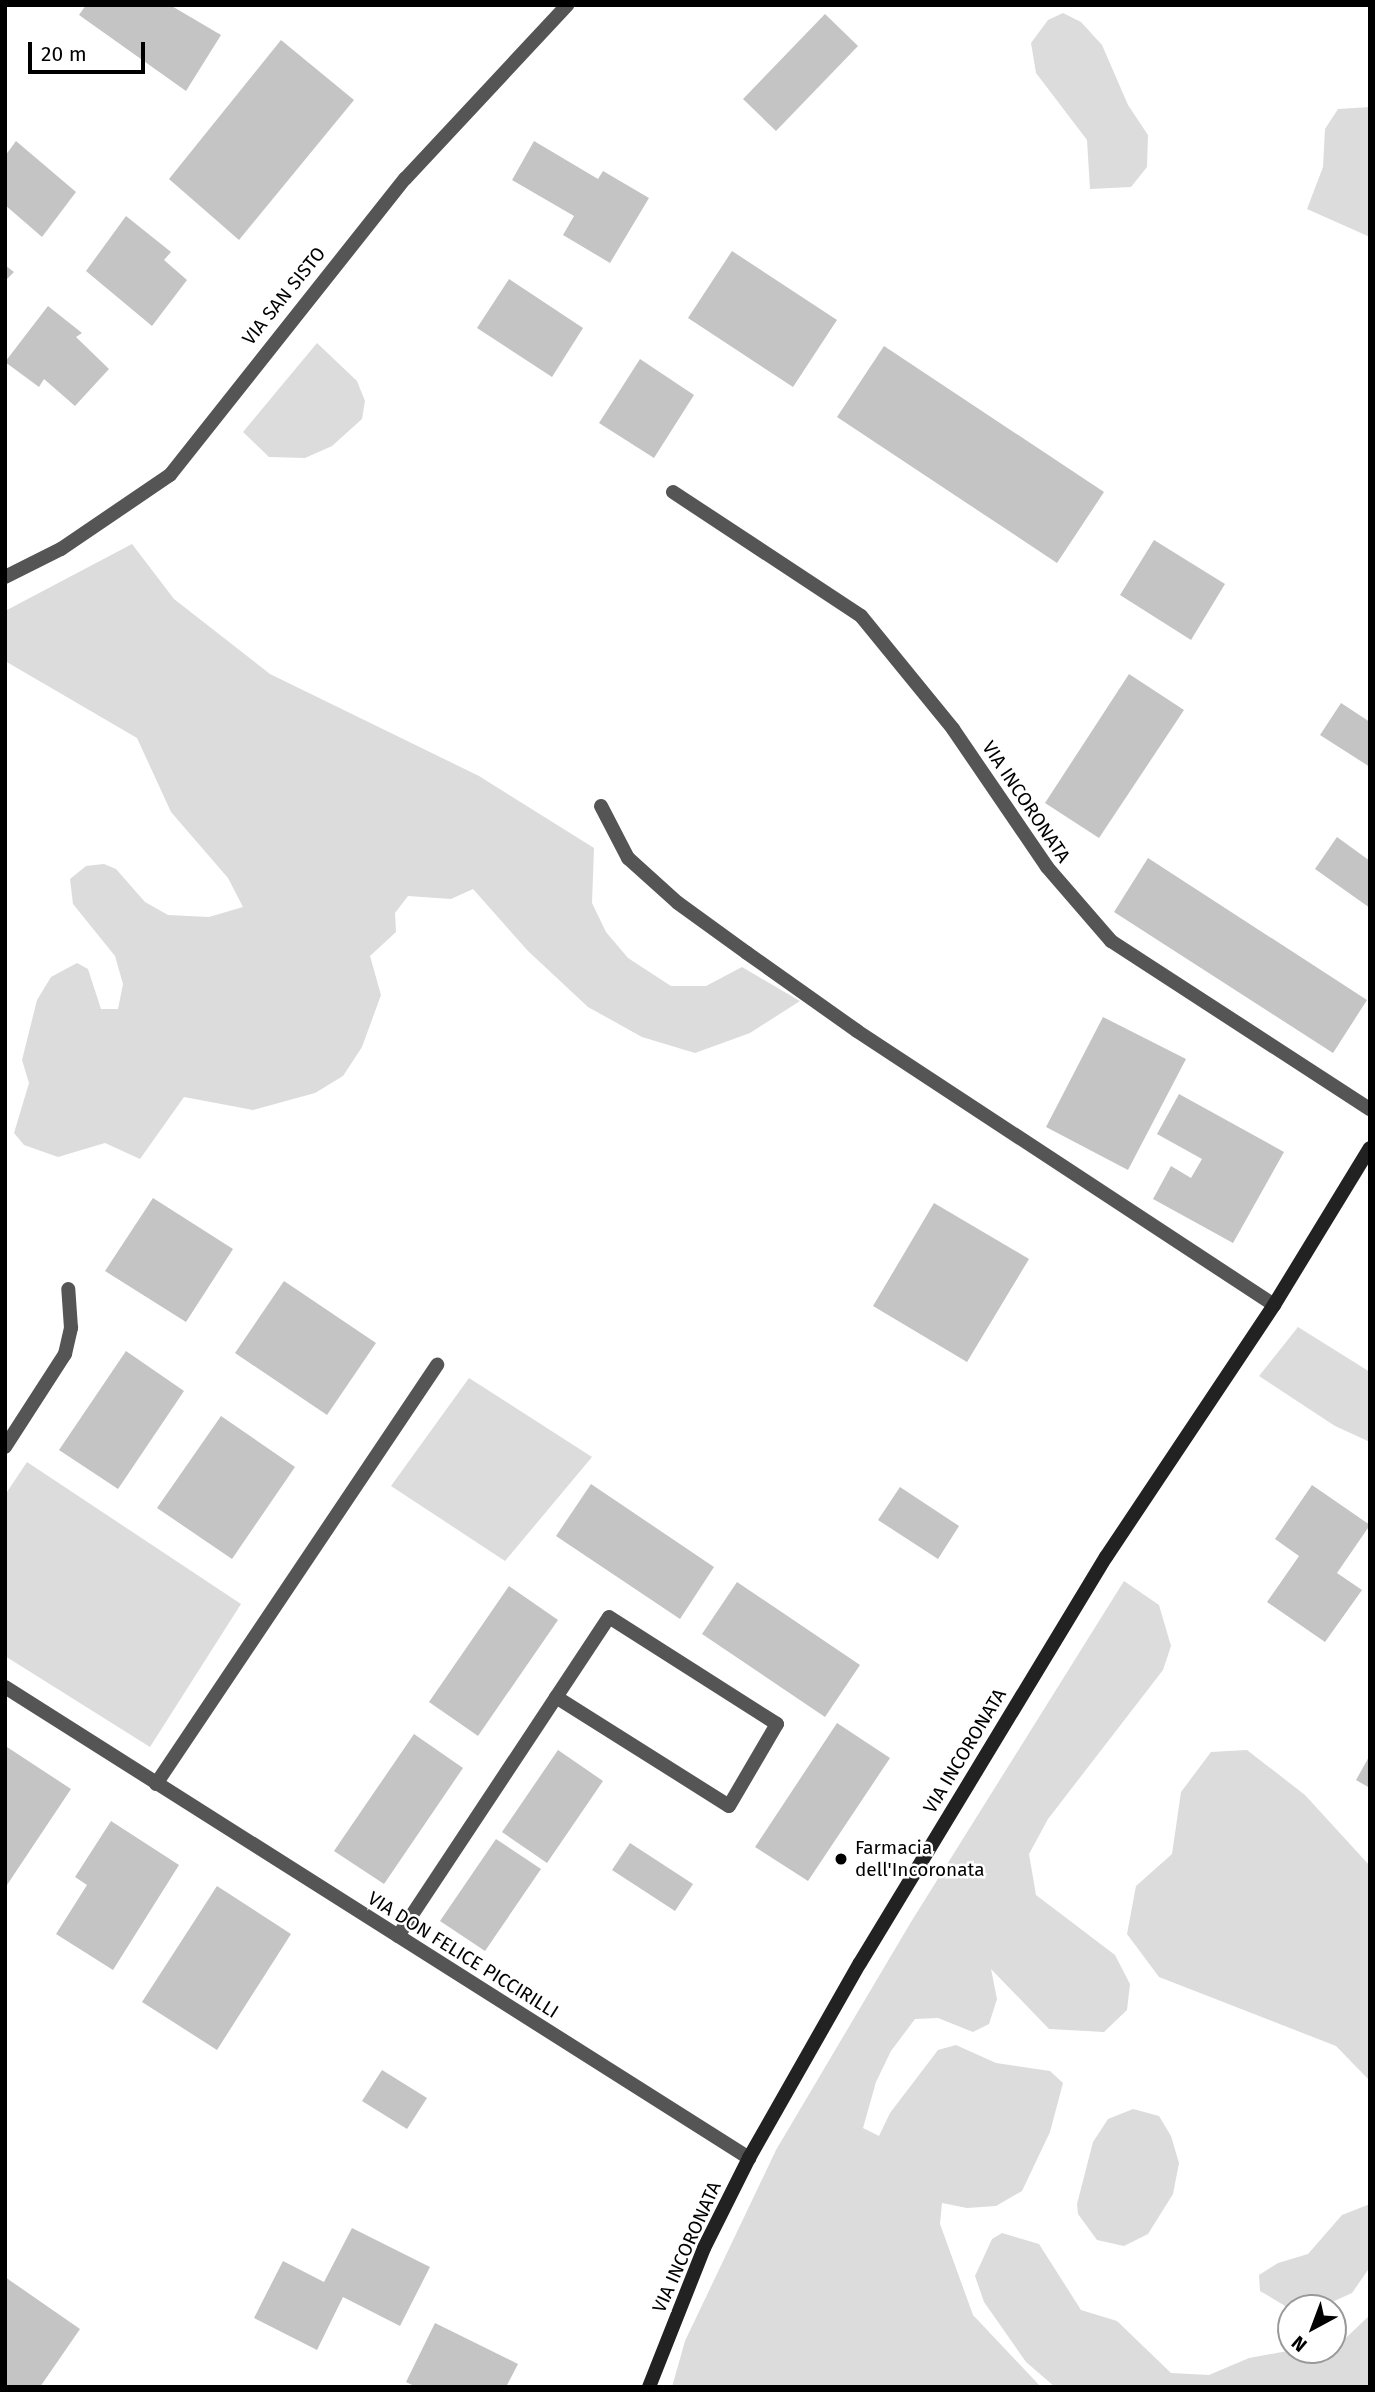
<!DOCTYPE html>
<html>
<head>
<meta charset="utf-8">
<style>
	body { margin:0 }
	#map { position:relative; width:1375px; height:2392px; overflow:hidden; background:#fff; font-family:"Fira Sans",sans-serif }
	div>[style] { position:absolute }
	.green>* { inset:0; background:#dcdcdc }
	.building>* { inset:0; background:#c4c4c4 }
	.lane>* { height:14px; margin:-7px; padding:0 7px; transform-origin:7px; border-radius:7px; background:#555 }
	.street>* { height:14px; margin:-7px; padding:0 7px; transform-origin:7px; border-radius:7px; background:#555 }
	.secondary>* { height:14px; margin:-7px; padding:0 7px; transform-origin:7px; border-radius:7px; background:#222 }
	.dots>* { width:19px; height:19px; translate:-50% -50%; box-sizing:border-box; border:4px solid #fff; border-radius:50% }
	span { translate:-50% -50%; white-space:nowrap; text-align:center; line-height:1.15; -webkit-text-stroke:5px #fff; paint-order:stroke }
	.street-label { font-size:19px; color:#000 }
	.poi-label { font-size:19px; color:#000 }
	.left { translate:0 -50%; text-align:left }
	.frame { position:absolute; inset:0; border:7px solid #000; pointer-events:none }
	.north { position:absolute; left:1277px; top:2294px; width:70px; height:70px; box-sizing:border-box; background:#fff; border:2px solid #999; border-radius:50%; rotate:221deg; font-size:19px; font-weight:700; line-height:28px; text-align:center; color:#000 }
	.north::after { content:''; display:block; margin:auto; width:24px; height:32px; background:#000; clip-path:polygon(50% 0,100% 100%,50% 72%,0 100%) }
	.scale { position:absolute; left:28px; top:42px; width:117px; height:32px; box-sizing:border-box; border:4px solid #000; border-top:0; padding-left:9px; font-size:21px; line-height:24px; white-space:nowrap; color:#000; -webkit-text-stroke:5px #fff; paint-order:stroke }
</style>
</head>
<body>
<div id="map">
	<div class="green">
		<i style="clip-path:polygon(1063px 13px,1081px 22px,1102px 45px,1128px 105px,1148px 135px,1147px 167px,1131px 187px,1090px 189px,1087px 140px,1036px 73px,1031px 43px,1048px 20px)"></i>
		<i style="clip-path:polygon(1370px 107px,1370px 237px,1307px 209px,1323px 167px,1325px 129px,1338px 109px)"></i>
		<i style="clip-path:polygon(317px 343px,357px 381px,365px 401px,362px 419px,332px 446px,305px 458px,269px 457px,243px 432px)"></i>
		<i style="clip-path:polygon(132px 544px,174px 599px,270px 674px,479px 776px,594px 848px,592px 903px,606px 932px,628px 958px,671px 986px,706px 986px,742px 967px,800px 1001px,750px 1033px,695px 1053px,642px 1037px,588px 1007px,528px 951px,473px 889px,451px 899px,408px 896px,395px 913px,396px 932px,370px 956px,381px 995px,362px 1047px,343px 1076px,315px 1093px,253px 1110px,184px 1097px,140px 1159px,105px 1143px,58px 1157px,24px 1145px,14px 1133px,29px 1083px,22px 1060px,37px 1000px,51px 977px,77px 963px,88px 969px,101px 1009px,118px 1009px,123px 984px,115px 956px,73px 904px,70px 879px,86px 866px,104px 864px,116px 869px,145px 902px,168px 915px,209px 917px,243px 907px,228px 878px,171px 812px,137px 738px,5px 661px,5px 611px)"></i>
		<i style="clip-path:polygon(1298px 1327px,1370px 1372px,1370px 1442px,1335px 1426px,1259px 1376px)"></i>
		<i style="clip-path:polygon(469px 1378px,592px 1457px,505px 1561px,391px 1486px)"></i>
		<i style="clip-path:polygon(27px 1462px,241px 1604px,150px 1747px,5px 1656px,5px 1495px)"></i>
		<i style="clip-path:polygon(1124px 1581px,1159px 1605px,1171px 1646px,1163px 1670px,1048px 1819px,1029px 1854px,1036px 1895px,1115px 1955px,1130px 1984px,1127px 2010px,1104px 2032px,1049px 2029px,991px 1969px,997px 1999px,989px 2024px,973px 2032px,938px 2018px,915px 2019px,891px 2051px,876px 2082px,863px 2128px,879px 2136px,890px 2113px,938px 2050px,956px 2045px,996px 2063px,1050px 2071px,1063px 2083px,1050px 2132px,1022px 2191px,996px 2206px,967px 2208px,942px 2203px,940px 2224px,973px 2315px,1041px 2387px,672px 2387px,685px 2341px,776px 2150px,911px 1922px)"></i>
		<i style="clip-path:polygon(1247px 1750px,1305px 1795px,1370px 1866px,1370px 2081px,1336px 2046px,1159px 1977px,1127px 1934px,1136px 1886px,1172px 1854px,1181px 1792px,1211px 1752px)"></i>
		<i style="clip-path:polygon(1133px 2109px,1159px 2116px,1171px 2136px,1179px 2163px,1173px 2194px,1148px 2234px,1124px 2246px,1097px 2240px,1078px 2214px,1077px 2204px,1093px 2142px,1108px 2119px)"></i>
		<i style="clip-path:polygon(1370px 2204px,1370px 2267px,1352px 2293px,1319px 2308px,1287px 2307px,1260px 2291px,1259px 2275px,1278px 2263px,1308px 2254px,1342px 2215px)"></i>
		<i style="clip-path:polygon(1002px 2233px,1039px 2244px,1081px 2310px,1117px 2321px,1171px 2373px,1209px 2375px,1249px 2358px,1293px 2350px,1333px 2350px,1370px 2315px,1370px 2387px,1055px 2387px,1026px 2362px,984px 2302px,975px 2276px,992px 2239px)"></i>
	</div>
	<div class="building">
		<i style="clip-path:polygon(86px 5px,170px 5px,221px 35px,186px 91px,79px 15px)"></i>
		<i style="clip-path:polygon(825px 14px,858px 46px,776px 131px,743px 99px)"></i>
		<i style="clip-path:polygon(281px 40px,354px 100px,239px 240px,169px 179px)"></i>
		<i style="clip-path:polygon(16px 141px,76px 192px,42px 237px,5px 205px,5px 156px)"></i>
		<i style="clip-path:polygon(534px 141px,598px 179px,603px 171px,649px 198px,610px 263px,563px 235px,574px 216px,512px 180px)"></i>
		<i style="clip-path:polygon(126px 216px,171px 252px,164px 260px,187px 280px,152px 326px,86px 271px)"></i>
		<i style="clip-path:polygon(732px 251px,837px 320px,793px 387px,688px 318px)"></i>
		<i style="clip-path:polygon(5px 265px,14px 272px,5px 281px)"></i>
		<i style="clip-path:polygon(509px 279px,583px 328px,552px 377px,477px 328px)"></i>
		<i style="clip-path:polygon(48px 306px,82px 333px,76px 337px,109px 369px,75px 406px,44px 379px,39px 387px,5px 362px)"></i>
		<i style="clip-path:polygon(884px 346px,1104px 492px,1057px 563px,837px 417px)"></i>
		<i style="clip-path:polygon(640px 359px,694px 395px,654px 458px,599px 423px)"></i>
		<i style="clip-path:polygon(1154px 540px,1225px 584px,1191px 640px,1120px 595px)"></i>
		<i style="clip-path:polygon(1129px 674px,1184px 710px,1099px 838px,1045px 803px)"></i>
		<i style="clip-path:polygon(1341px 703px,1370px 722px,1370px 767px,1320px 735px)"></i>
		<i style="clip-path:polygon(1337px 837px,1370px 861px,1370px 908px,1315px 869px)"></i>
		<i style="clip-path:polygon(1148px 858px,1367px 1000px,1333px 1053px,1114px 912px)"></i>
		<i style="clip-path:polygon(1103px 1017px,1186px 1059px,1128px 1170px,1046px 1127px)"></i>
		<i style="clip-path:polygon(1179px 1094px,1284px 1152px,1233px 1243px,1153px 1199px,1171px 1166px,1191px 1178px,1202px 1159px,1157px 1134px)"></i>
		<i style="clip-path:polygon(153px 1198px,233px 1249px,186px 1322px,105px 1271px)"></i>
		<i style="clip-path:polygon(934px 1203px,1029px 1259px,967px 1362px,873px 1306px)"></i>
		<i style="clip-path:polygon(284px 1281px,376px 1343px,327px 1415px,235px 1353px)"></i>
		<i style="clip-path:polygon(126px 1351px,184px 1391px,118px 1489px,59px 1450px)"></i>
		<i style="clip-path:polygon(221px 1416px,295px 1467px,232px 1559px,157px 1508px)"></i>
		<i style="clip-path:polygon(591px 1484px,714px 1567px,680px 1619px,556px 1536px)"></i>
		<i style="clip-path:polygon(1312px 1485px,1370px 1525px,1337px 1573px,1362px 1590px,1325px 1642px,1267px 1602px,1299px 1556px,1275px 1539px)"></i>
		<i style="clip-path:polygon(900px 1487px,959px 1526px,938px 1559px,878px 1520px)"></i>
		<i style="clip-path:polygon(737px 1582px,860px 1665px,825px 1717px,702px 1634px)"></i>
		<i style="clip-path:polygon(509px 1586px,558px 1620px,478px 1736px,429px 1702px)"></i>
		<i style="clip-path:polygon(837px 1723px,890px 1758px,808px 1881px,755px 1847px)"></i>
		<i style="clip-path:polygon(414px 1734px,463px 1768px,384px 1884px,334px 1851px)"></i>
		<i style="clip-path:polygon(7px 1747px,71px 1789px,5px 1888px,5px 1750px)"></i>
		<i style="clip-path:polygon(558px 1750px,603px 1781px,547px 1863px,502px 1832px)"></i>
		<i style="clip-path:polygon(1370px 1755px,1370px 1788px,1356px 1780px)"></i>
		<i style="clip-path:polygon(111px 1821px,179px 1865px,113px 1970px,56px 1934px,87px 1885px,75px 1877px)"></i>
		<i style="clip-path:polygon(496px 1839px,541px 1869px,485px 1951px,440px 1921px)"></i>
		<i style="clip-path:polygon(630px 1843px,693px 1884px,675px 1911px,612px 1870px)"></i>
		<i style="clip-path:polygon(217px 1886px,291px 1934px,217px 2050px,142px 2002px)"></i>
		<i style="clip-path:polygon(382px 2070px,427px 2098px,407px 2129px,362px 2101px)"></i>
		<i style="clip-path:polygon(352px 2228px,430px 2267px,400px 2326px,343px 2297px,317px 2350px,254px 2318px,283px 2261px,324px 2282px)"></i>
		<i style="clip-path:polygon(5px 2277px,80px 2329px,40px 2387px,5px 2387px)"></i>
		<i style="clip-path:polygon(435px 2323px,518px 2364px,506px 2387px,416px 2387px,406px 2382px)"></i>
	</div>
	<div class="lane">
		<i style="left:601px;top:806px;width:59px;rotate:62.6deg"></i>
		<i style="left:628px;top:858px;width:67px;rotate:42deg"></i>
		<i style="left:678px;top:903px;width:85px;rotate:35.9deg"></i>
		<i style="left:556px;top:1697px;width:204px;rotate:32.2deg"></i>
		<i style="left:729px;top:1806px;width:95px;rotate:-59.7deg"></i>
		<i style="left:777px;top:1724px;width:199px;rotate:-147.5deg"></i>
	</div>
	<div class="street">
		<i style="left:673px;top:492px;width:225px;rotate:33.4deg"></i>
		<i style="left:861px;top:616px;width:146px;rotate:50.8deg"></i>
		<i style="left:953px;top:729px;width:167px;rotate:55.7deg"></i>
		<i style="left:1047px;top:867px;width:98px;rotate:49.1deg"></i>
		<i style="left:1111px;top:941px;width:309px;rotate:33deg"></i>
		<i style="left:5px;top:577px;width:63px;rotate:-26.6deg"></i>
		<i style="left:61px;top:549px;width:132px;rotate:-34.2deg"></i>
		<i style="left:170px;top:475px;width:378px;rotate:-51.6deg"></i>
		<i style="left:405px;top:179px;width:238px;rotate:-47deg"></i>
		<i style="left:747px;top:953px;width:135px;rotate:35.3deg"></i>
		<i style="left:857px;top:1031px;width:499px;rotate:33.3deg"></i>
		<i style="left:5px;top:1447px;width:111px;rotate:-57.2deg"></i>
		<i style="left:65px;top:1354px;width:27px;rotate:-77deg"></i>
		<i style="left:71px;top:1328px;width:39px;rotate:-94deg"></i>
		<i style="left:5px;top:1687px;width:881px;rotate:32.34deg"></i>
		<i style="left:156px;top:1784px;width:505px;rotate:-56.15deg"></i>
		<i style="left:398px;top:1936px;width:382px;rotate:-56.5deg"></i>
	</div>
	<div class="secondary">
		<i style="left:649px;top:2387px;width:149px;rotate:-68.4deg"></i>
		<i style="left:704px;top:2248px;width:101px;rotate:-63.4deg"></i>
		<i style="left:749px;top:2158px;width:224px;rotate:-60.4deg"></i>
		<i style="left:860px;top:1963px;width:475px;rotate:-58.8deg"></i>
		<i style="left:1106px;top:1557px;width:303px;rotate:-56.3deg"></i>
		<i style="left:1274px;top:1305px;width:184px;rotate:-58.6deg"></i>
	</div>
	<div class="dots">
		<i style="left:841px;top:1859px;background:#000"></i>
	</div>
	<div class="street-label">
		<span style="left:284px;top:296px;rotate:-51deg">VIA SAN SISTO</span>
		<span style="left:1026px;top:802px;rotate:56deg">VIA INCORONATA</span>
		<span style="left:965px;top:1751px;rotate:-59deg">VIA INCORONATA</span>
		<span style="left:463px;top:1955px;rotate:32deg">VIA DON FELICE PICCIRILLI</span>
		<span style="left:687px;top:2247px;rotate:-66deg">VIA INCORONATA</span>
	</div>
	<div class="poi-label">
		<span class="left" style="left:855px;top:1859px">Farmacia<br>dell'Incoronata</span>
	</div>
	<div class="frame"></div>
	<div class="north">N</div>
	<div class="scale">20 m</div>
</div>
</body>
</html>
